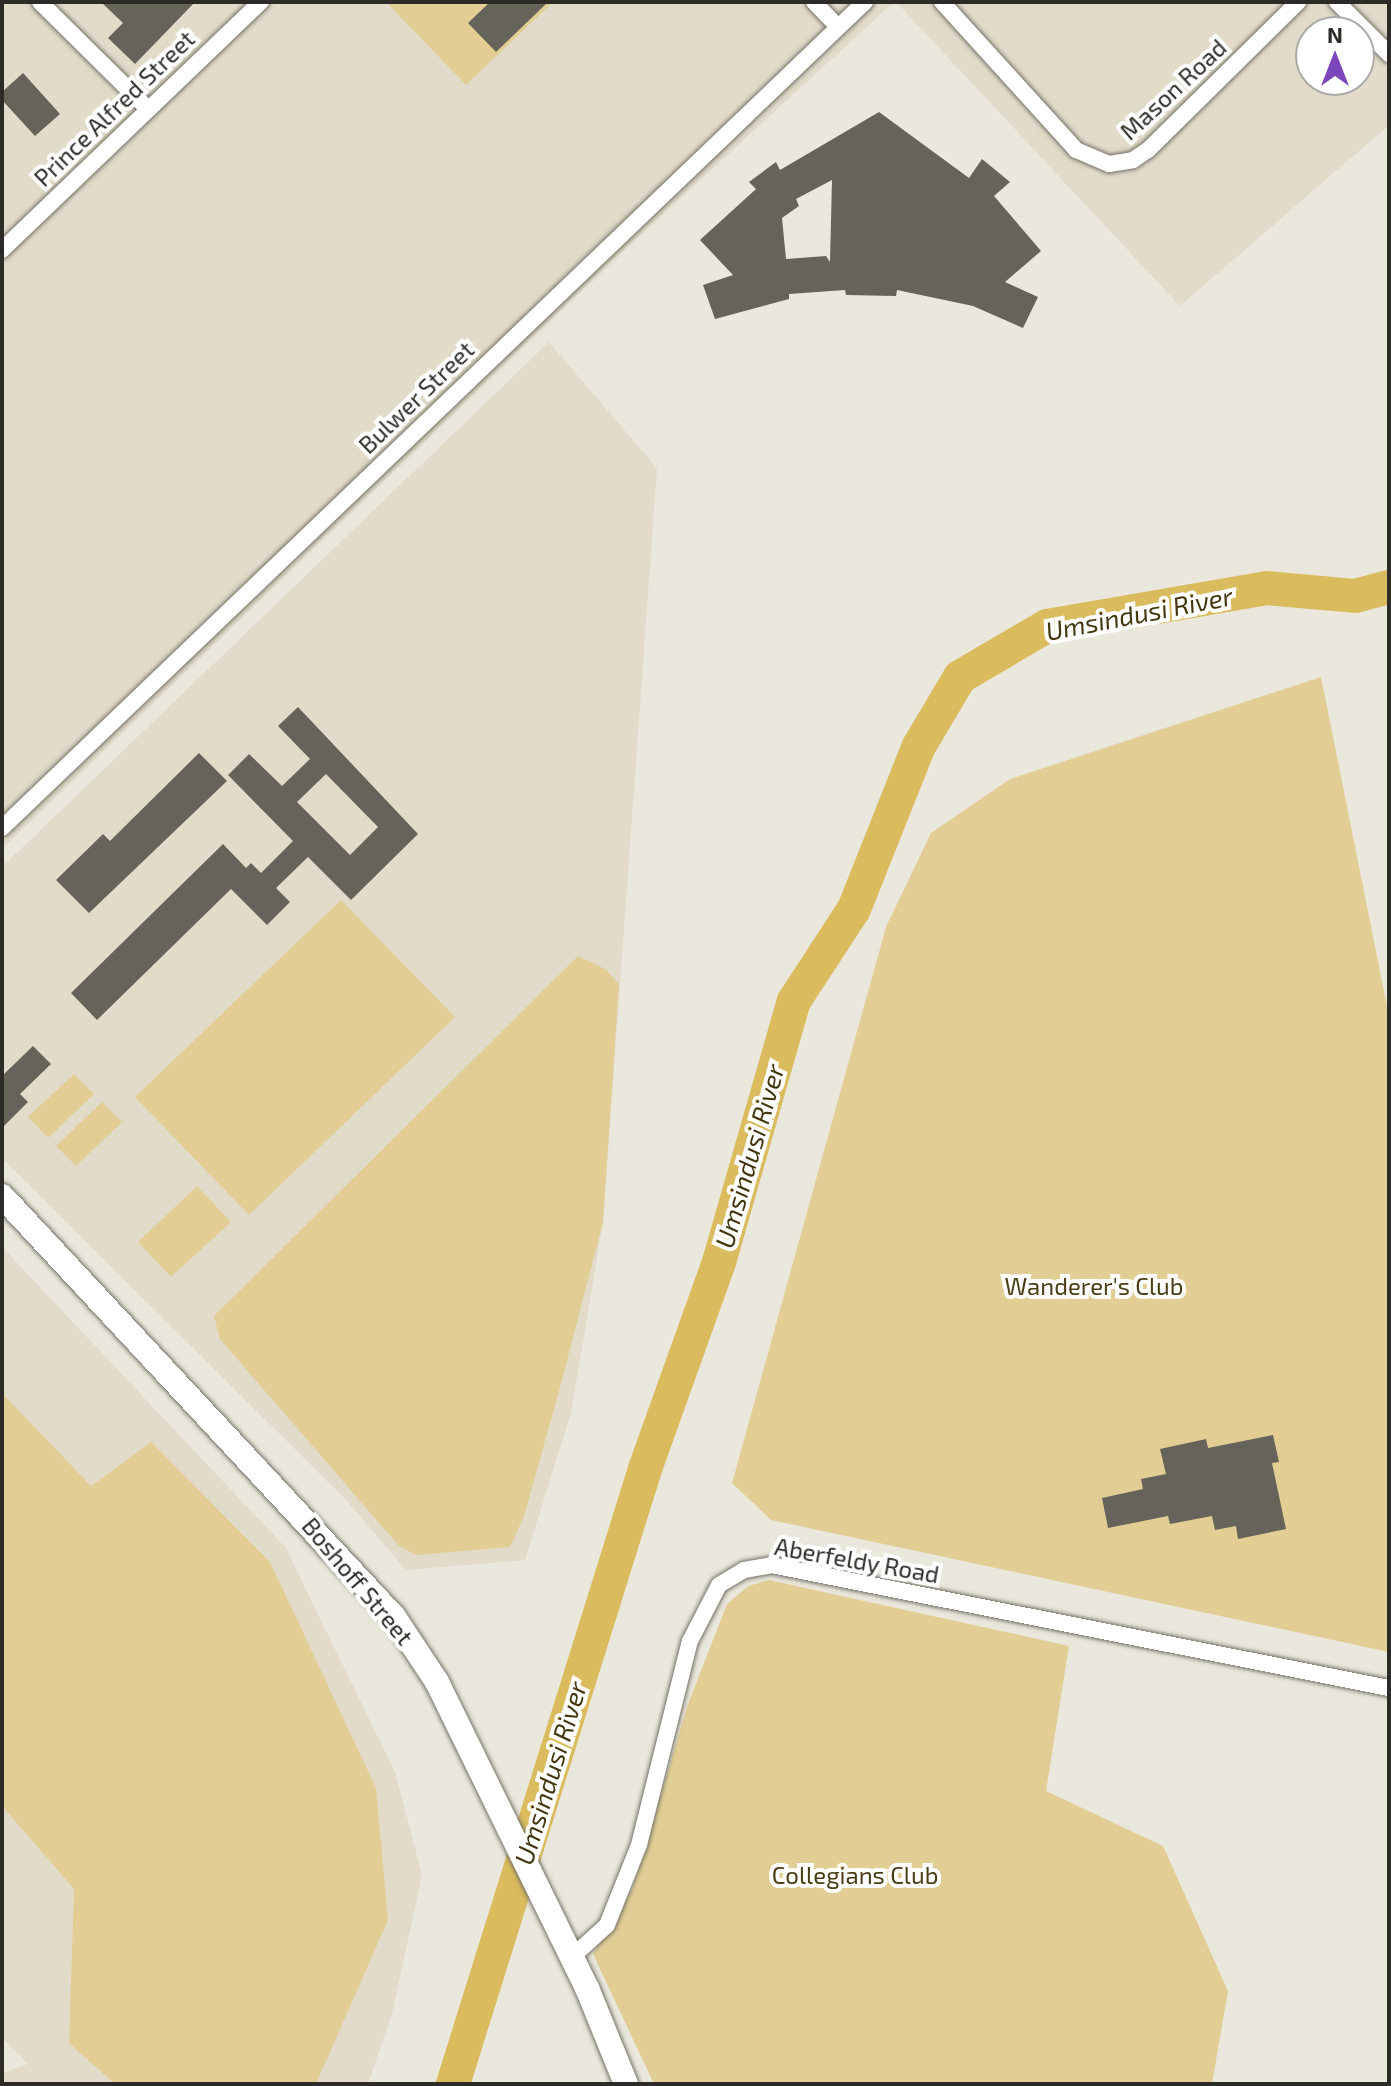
<!DOCTYPE html>
<html>
<head>
<meta charset="utf-8">
<style>
	body { margin:0 }
	#map { position:relative; width:1391px; height:2086px; overflow:hidden; background:#eae7dc; font-family:"Exo 2",sans-serif }
	div>[style] { position:absolute }
	.built>* { inset:0; background:#e2dbca }
	.green>* { inset:0; background:#e2ce95 }
	.river>* { height:34px; margin:-17px; padding:0 17px; transform-origin:17px; border-radius:17px; background:#dabb5d }
	.building>* { inset:0; background:#66635a }
	.roads { filter:drop-shadow(0 0 2px #757268) drop-shadow(0 0 2px #757268) }
	.street>* { height:16px; margin:-8px; padding:0 8px; transform-origin:8px; border-radius:8px; background:#fff }
	.secondary>* { height:24px; margin:-12px; padding:0 12px; transform-origin:12px; border-radius:12px; background:#fff }
	span { translate:-50% -50%; white-space:nowrap; text-align:center; line-height:1.15; -webkit-text-stroke:8px #fff; paint-order:stroke }
	.street-label { font-size:24px; color:#2c2b27 }
	.park-label { font-size:24px; color:#4b3e16 }
	.water-label { font-size:26px; color:#44370e; font-style:italic }
	.frame { position:absolute; inset:0; border:4px solid #2c2b27; pointer-events:none }
	.north { position:absolute; left:1295px; top:16px; width:80px; height:80px; box-sizing:border-box; background:#fff; border:2px solid #abaaa9; border-radius:50%; rotate:0deg; font-size:22px; font-weight:700; line-height:32px; text-align:center; color:#2c2b27 }
	.north::after { content:''; display:block; margin:auto; width:28px; height:36px; background:#7c46bd; clip-path:polygon(50% 0,100% 100%,50% 72%,0 100%) }
</style>
</head>
<body>
<div id="map">
	<div class="built">
		<i style="clip-path:polygon(2px 2px,894px 2px,618px 255px,2px 849px)"></i>
		<i style="clip-path:polygon(evenodd,896px 2px,1389px 2px,1389px 125px,1180px 306px,896px 2px,1311px 32px,1359px 32px,1359px 80px,1311px 80px,1311px 32px)"></i>
		<i style="clip-path:polygon(549px 342px,657px 468px,603px 1222px,571px 1413px,525px 1560px,406px 1570px,348px 1502px,2px 1158px,2px 867px)"></i>
		<i style="clip-path:polygon(2px 1247px,285px 1547px,395px 1772px,422px 1875px,392px 2014px,368px 2084px,2px 2084px,2px 2073px,28px 2064px,2px 2037px)"></i>
	</div>
	<div class="green">
		<i style="clip-path:polygon(386px 2px,553px 2px,466px 85px)"></i>
		<i style="clip-path:polygon(1321px 677px,1389px 1016px,1389px 1652px,771px 1520px,732px 1483px,886px 927px,931px 833px,1010px 779px)"></i>
		<i style="clip-path:polygon(341px 900px,455px 1017px,249px 1215px,135px 1097px)"></i>
		<i style="clip-path:polygon(578px 956px,605px 969px,619px 984px,603px 1222px,561px 1384px,524px 1516px,510px 1547px,416px 1555px,399px 1546px,220px 1339px,214px 1316px)"></i>
		<i style="clip-path:polygon(74px 1074px,94px 1094px,48px 1138px,28px 1117px)"></i>
		<i style="clip-path:polygon(102px 1102px,122px 1122px,76px 1166px,56px 1146px)"></i>
		<i style="clip-path:polygon(197px 1186px,231px 1222px,171px 1277px,138px 1242px)"></i>
		<i style="clip-path:polygon(2px 1393px,91px 1486px,151px 1442px,270px 1562px,376px 1788px,388px 1920px,316px 2084px,115px 2084px,69px 2043px,74px 1889px,2px 1806px)"></i>
		<i style="clip-path:polygon(769px 1580px,1069px 1646px,1046px 1791px,1163px 1846px,1228px 1991px,1212px 2084px,654px 2084px,593px 1954px,633px 1888px,688px 1704px,727px 1604px,748px 1586px)"></i>
	</div>
	<div class="river">
		<i style="left:453px;top:2084px;width:647px;rotate:-72.66deg"></i>
		<i style="left:646px;top:1466px;width:217px;rotate:-70.3deg"></i>
		<i style="left:719px;top:1262px;width:272px;rotate:-74deg"></i>
		<i style="left:794px;top:1001px;width:110px;rotate:-56.9deg"></i>
		<i style="left:854px;top:909px;width:175px;rotate:-68.3deg"></i>
		<i style="left:919px;top:746px;width:80px;rotate:-59.3deg"></i>
		<i style="left:960px;top:677px;width:101px;rotate:-30.4deg"></i>
		<i style="left:1047px;top:626px;width:222px;rotate:-9.8deg"></i>
		<i style="left:1266px;top:588px;width:89px;rotate:5.1deg"></i>
		<i style="left:1355px;top:596px;width:35px;rotate:-15deg"></i>
	</div>
	<div class="building">
		<i style="clip-path:polygon(101px 2px,195px 2px,135px 64px,108px 38px,123px 23px)"></i>
		<i style="clip-path:polygon(490px 2px,548px 2px,496px 52px,468px 23px)"></i>
		<i style="clip-path:polygon(23px 73px,60px 114px,35px 136px,2px 100px,2px 92px)"></i>
		<i style="clip-path:polygon(evenodd,879px 112px,969px 178px,982px 159px,1010px 182px,994px 196px,1041px 251px,1005px 282px,1038px 297px,1023px 328px,973px 306px,897px 290px,896px 296px,846px 295px,845px 290px,789px 294px,789px 299px,715px 319px,703px 285px,733px 275px,700px 240px,756px 189px,749px 182px,776px 162px,780px 170px,879px 112px,832px 180px,830px 262px,826px 256px,786px 259px,782px 218px,799px 206px,796px 199px,832px 180px)"></i>
		<i style="clip-path:polygon(evenodd,298px 707px,418px 834px,351px 900px,308px 857px,276px 888px,290px 902px,267px 925px,231px 889px,97px 1020px,71px 993px,223px 844px,246px 868px,251px 863px,261px 873px,293px 841px,228px 775px,249px 754px,282px 786px,310px 759px,278px 726px,298px 707px,326px 774px,378px 827px,350px 855px,297px 802px,326px 774px)"></i>
		<i style="clip-path:polygon(199px 753px,227px 781px,89px 913px,56px 880px,103px 834px,110px 841px)"></i>
		<i style="clip-path:polygon(33px 1046px,51px 1064px,20px 1094px,28px 1102px,2px 1128px,2px 1076px)"></i>
		<i style="clip-path:polygon(1273px 1435px,1279px 1462px,1272px 1463px,1286px 1529px,1238px 1539px,1236px 1526px,1215px 1530px,1212px 1516px,1170px 1524px,1168px 1516px,1108px 1528px,1102px 1498px,1143px 1489px,1141px 1479px,1166px 1474px,1160px 1449px,1206px 1439px,1208px 1448px)"></i>
	</div>
	<div class="roads">
		<div class="street">
			<i style="left:40px;top:2px;width:151px;rotate:44.7deg"></i>
			<i style="left:814px;top:2px;width:33px;rotate:46deg"></i>
			<i style="left:942px;top:2px;width:200px;rotate:47.8deg"></i>
			<i style="left:1076px;top:150px;width:36px;rotate:23deg"></i>
			<i style="left:1109px;top:164px;width:24px;rotate:-9deg"></i>
			<i style="left:1133px;top:160px;width:18px;rotate:-34deg"></i>
			<i style="left:1148px;top:150px;width:211px;rotate:-44.6deg"></i>
			<i style="left:1337px;top:2px;width:74px;rotate:45deg"></i>
			<i style="left:2px;top:250px;width:359px;rotate:-43.8deg"></i>
			<i style="left:2px;top:828px;width:1195px;rotate:-43.75deg"></i>
			<i style="left:572px;top:1957px;width:47px;rotate:-42.4deg"></i>
			<i style="left:607px;top:1925px;width:86px;rotate:-68.2deg"></i>
			<i style="left:639px;top:1845px;width:210px;rotate:-76deg"></i>
			<i style="left:690px;top:1641px;width:63px;rotate:-62.6deg"></i>
			<i style="left:719px;top:1585px;width:29px;rotate:-31deg"></i>
			<i style="left:744px;top:1570px;width:27px;rotate:-10deg"></i>
			<i style="left:771px;top:1565px;width:630px;rotate:11.26deg"></i>
		</div>
		<div class="secondary">
			<i style="left:2px;top:1196px;width:575px;rotate:47.04deg"></i>
			<i style="left:394px;top:1617px;width:78px;rotate:56.5deg"></i>
			<i style="left:437px;top:1682px;width:341px;rotate:63.9deg"></i>
			<i style="left:587px;top:1988px;width:104px;rotate:67.9deg"></i>
		</div>
	</div>
	<div class="street-label">
		<span style="left:1173px;top:89px;rotate:-43deg">Mason Road</span>
		<span style="left:114px;top:108px;rotate:-44deg">Prince Alfred Street</span>
		<span style="left:416px;top:397px;rotate:-44deg">Bulwer Street</span>
		<span style="left:857px;top:1560px;rotate:10deg">Aberfeldy Road</span>
		<span style="left:358px;top:1581px;rotate:50deg">Boshoff Street</span>
	</div>
	<div class="park-label">
		<span style="left:1094px;top:1286px">Wanderer's Club</span>
		<span style="left:855px;top:1875px">Collegians Club</span>
	</div>
	<div class="water-label">
		<span style="left:1139px;top:613px;rotate:-11deg">Umsindusi River</span>
		<span style="left:749px;top:1156px;rotate:-74deg">Umsindusi River</span>
		<span style="left:550px;top:1773px;rotate:-73deg">Umsindusi River</span>
	</div>
	<div class="frame"></div>
	<div class="north">N</div>
</div>
</body>
</html>
